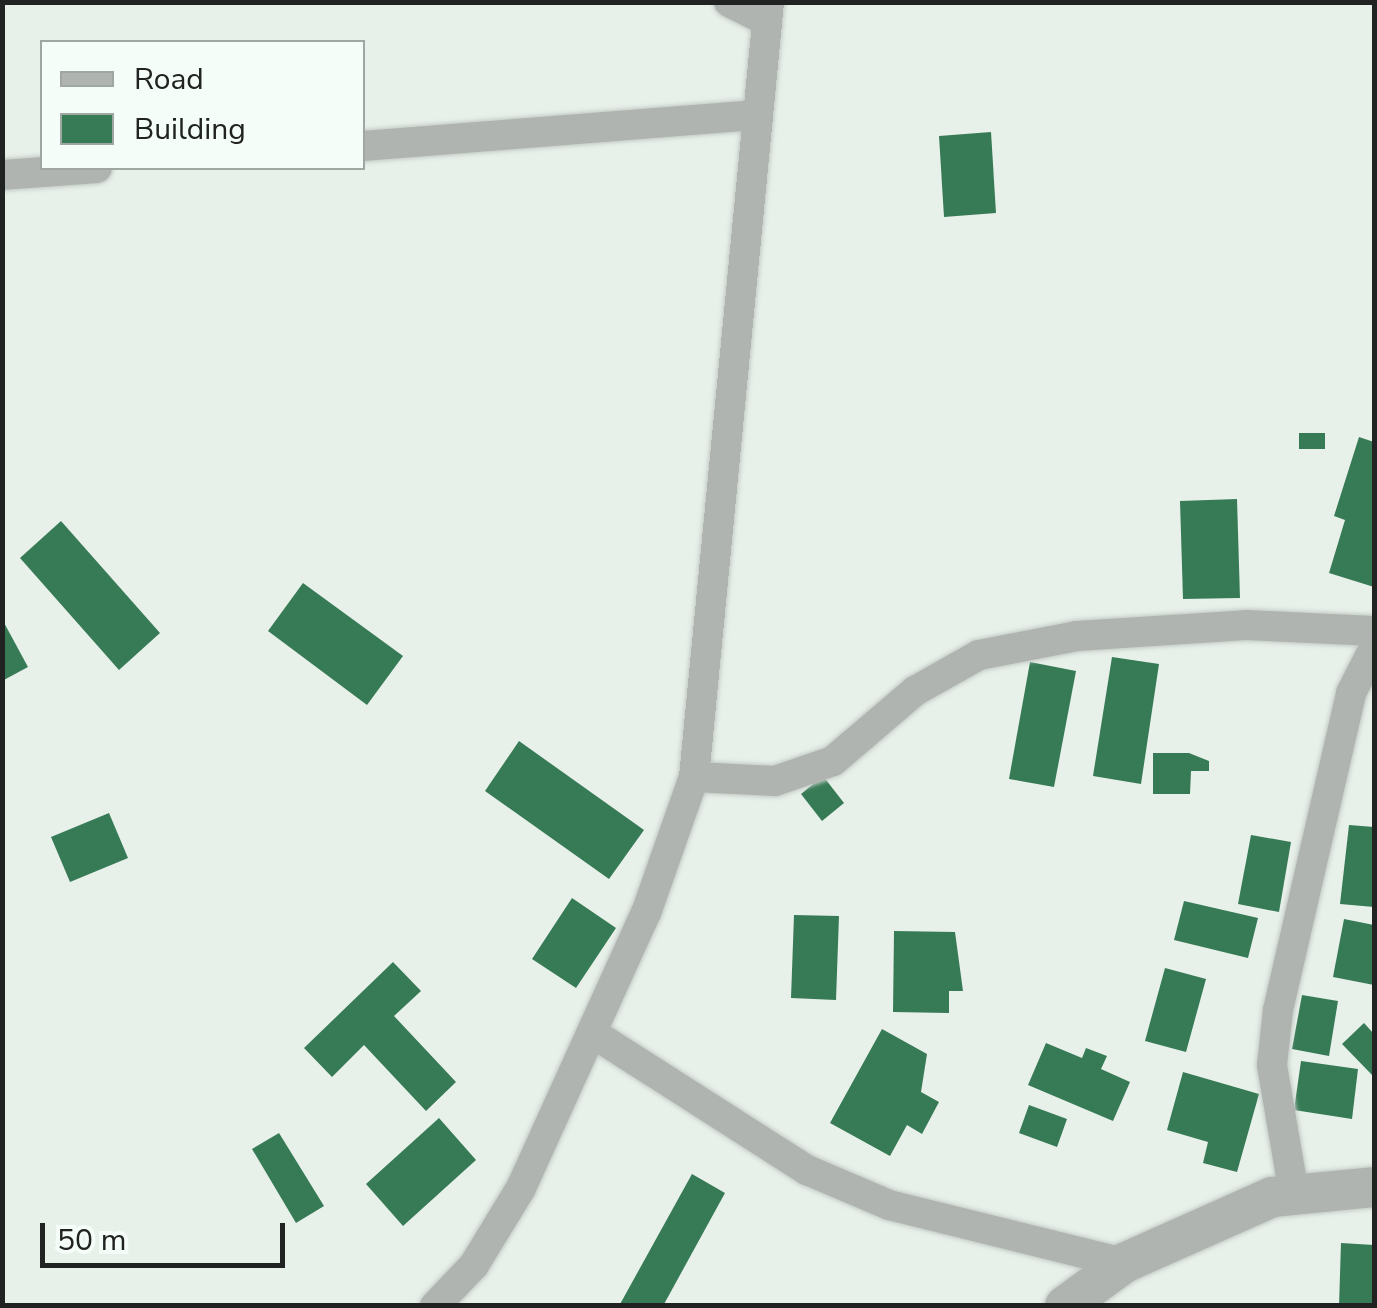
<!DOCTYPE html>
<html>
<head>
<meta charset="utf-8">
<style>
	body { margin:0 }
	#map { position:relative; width:1377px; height:1308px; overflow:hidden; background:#e8f0ea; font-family:"Nunito Sans",sans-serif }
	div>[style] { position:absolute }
	.building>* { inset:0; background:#377b56 }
	.roads { filter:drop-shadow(0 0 2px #c4cbc6) drop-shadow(0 0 2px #c4cbc6) }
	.minor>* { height:30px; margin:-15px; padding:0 15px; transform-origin:15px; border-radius:15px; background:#b0b4b1 }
	.tertiary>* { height:40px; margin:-20px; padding:0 20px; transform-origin:20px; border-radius:20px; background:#b0b4b1 }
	span { translate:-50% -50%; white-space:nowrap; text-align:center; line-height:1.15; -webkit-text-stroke:10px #f5fdf8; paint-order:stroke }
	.frame { position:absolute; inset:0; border:5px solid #202321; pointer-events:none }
	.legend { position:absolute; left:40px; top:40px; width:325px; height:130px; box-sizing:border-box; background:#f5fdf8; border:2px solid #a0a6a2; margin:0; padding:12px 18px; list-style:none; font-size:30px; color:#202321 }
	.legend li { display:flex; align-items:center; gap:20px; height:50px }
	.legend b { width:50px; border:2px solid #a0a6a2 }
	.scale { position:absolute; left:40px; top:1223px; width:245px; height:45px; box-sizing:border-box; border:5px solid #202321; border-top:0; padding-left:12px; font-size:30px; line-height:35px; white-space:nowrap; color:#202321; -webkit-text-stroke:8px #f5fdf8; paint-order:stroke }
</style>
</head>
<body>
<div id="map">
	<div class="building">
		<i style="clip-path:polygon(991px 132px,996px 213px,944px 217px,939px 136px)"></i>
		<i style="clip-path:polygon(1299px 433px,1325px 433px,1325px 449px,1299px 449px)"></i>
		<i style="clip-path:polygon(1359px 437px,1374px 442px,1374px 587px,1329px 573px,1345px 520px,1334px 516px)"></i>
		<i style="clip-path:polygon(1237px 499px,1240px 598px,1183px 599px,1180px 501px)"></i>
		<i style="clip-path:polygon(61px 521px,160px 633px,119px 670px,20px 558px)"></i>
		<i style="clip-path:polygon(303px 583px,403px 656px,367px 705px,268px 631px)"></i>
		<i style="clip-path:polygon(2px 619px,28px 667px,2px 681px)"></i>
		<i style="clip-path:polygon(1112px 657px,1159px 664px,1141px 784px,1093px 776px)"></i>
		<i style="clip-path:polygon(1030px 662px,1076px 671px,1054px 787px,1009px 779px)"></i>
		<i style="clip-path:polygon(519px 741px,644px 830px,609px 879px,485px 791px)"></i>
		<i style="clip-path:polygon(1153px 753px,1189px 753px,1209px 761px,1209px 771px,1191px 771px,1190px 794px,1153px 794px)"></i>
		<i style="clip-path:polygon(823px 776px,844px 803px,822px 821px,801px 794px)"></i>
		<i style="clip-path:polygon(109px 813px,128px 858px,70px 882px,51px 837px)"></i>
		<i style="clip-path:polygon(1349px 825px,1374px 827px,1374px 907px,1340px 904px)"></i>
		<i style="clip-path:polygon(1251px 835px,1291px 842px,1279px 912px,1238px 904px)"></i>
		<i style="clip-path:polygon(572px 898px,616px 928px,576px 988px,532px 959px)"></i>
		<i style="clip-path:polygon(1184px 901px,1258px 918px,1248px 958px,1174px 940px)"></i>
		<i style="clip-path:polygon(794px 915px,839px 916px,836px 1000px,791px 998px)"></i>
		<i style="clip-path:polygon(1344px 919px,1374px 925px,1374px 985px,1333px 977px)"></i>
		<i style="clip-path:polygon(894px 931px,955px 932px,963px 991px,949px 991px,949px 1013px,893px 1012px)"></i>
		<i style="clip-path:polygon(393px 962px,421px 991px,394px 1016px,456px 1082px,426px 1111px,364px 1045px,332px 1077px,304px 1048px)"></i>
		<i style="clip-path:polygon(1165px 968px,1206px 979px,1186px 1052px,1145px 1041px)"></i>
		<i style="clip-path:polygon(1302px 995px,1338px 1001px,1329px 1056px,1292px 1049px)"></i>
		<i style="clip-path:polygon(1364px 1023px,1374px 1034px,1373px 1076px,1342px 1044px)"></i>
		<i style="clip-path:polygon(882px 1029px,927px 1054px,921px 1092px,939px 1102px,922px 1134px,907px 1125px,890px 1156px,830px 1123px)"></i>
		<i style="clip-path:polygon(1046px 1043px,1082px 1058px,1086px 1048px,1107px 1056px,1101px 1069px,1130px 1082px,1113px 1121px,1028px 1085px)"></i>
		<i style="clip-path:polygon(1301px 1061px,1358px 1069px,1352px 1119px,1294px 1110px)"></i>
		<i style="clip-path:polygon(1183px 1072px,1259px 1094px,1237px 1172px,1203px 1163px,1208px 1142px,1167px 1130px)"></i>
		<i style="clip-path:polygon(1029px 1105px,1067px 1119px,1057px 1147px,1019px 1133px)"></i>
		<i style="clip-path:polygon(439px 1118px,476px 1160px,403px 1226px,366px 1184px)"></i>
		<i style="clip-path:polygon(279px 1133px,324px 1206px,296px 1223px,252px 1149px)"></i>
		<i style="clip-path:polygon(692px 1174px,725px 1193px,663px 1306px,619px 1306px)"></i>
		<i style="clip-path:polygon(1341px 1243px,1374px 1245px,1374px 1306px,1339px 1306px)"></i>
	</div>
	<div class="roads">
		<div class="minor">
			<i style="left:729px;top:2px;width:40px;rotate:26.6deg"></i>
			<i style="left:362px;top:146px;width:391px;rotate:-4.5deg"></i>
			<i style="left:2px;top:175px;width:95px;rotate:-4.2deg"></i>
			<i style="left:694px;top:777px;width:81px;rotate:2.8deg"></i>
			<i style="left:775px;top:781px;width:61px;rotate:-19deg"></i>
			<i style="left:833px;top:761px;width:108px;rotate:-40.5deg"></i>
			<i style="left:915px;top:691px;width:73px;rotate:-29.4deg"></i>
			<i style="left:979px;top:655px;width:100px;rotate:-11deg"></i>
			<i style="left:1077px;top:636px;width:169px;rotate:-3.7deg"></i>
			<i style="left:1246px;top:625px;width:128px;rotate:2.7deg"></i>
			<i style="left:594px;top:1034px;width:253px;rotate:32.6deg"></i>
			<i style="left:807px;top:1170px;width:89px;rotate:23.1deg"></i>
			<i style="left:889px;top:1205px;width:242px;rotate:13.9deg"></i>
			<i style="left:1294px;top:1194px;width:131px;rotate:-99.7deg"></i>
			<i style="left:1272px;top:1065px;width:55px;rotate:-83.8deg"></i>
			<i style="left:1278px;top:1010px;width:325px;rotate:-77deg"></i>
			<i style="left:1351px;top:693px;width:51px;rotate:-62.9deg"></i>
			<i style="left:435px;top:1306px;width:57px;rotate:-46.4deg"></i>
			<i style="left:474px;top:1265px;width:90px;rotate:-58.6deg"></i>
			<i style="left:521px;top:1188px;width:302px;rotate:-65.6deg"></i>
			<i style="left:646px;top:913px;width:144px;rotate:-70.6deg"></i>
			<i style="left:694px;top:777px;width:779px;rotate:-84.47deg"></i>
		</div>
		<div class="tertiary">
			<i style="left:1065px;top:1306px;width:73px;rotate:-36.1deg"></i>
			<i style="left:1124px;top:1263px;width:162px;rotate:-24deg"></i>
			<i style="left:1272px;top:1197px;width:102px;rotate:-5.6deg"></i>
		</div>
	</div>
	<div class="frame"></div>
	<ul class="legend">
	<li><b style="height:12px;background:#b0b4b1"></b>Road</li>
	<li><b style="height:28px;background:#377b56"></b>Building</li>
	</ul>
	<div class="scale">50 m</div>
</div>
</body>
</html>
